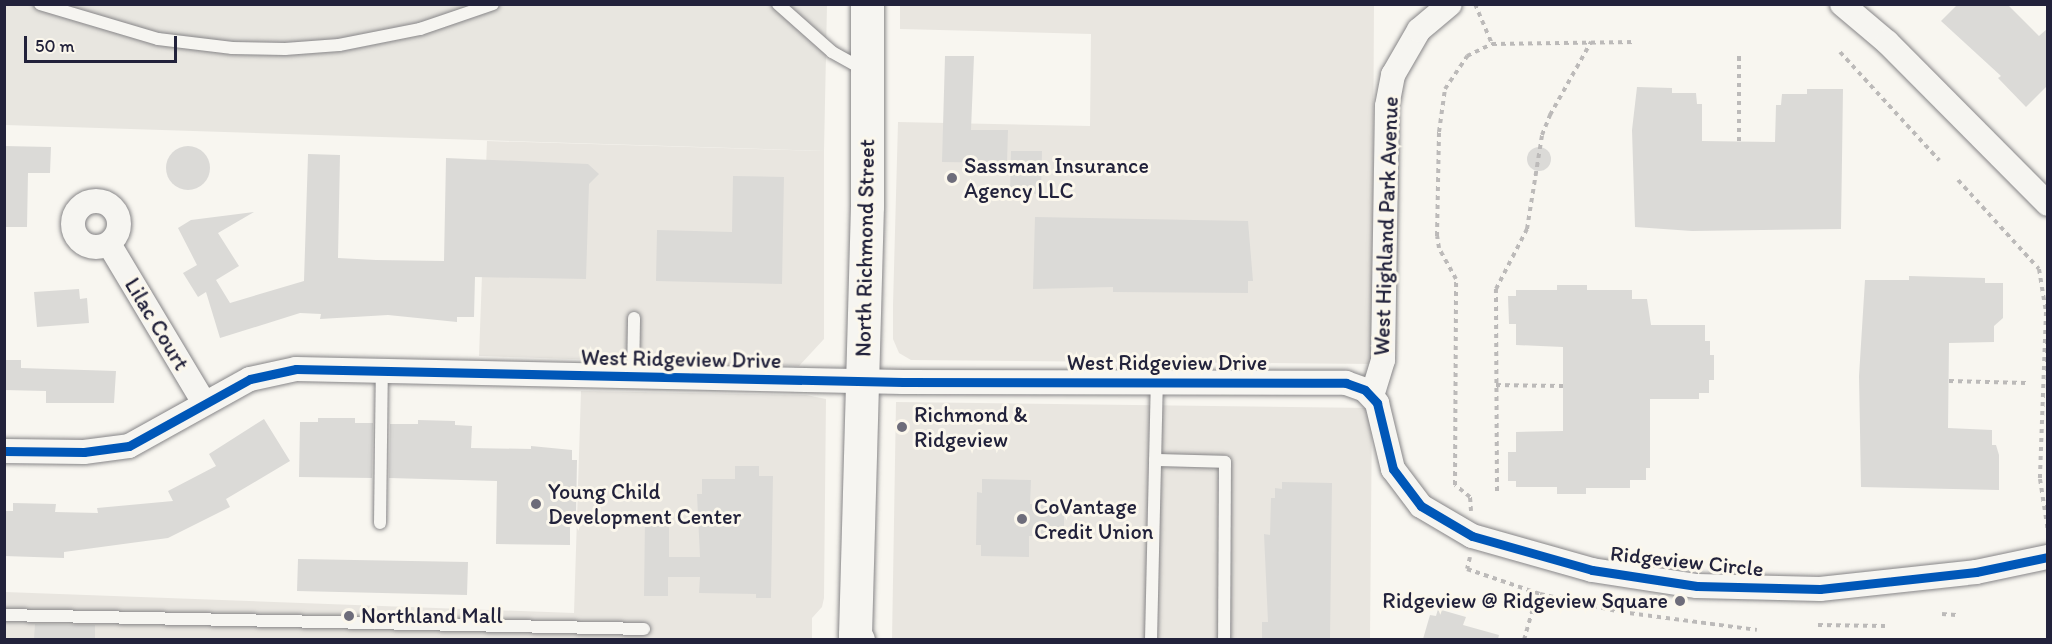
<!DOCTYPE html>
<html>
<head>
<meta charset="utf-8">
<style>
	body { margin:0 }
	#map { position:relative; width:2052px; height:644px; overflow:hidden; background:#f8f6f0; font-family:Itim,sans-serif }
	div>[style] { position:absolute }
	.built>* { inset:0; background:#e9e6e0 }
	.green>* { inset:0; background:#e8e6e0 }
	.building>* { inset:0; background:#dbdad7 }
	.round { border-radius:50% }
	.path>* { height:4px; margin-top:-2px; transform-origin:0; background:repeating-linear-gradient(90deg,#bcbab9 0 4.5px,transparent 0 9px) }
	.roads { filter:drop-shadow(0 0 2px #878688) drop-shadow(0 0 2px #878688) }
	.lane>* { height:12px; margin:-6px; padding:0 6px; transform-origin:6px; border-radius:6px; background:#f6f5f1 }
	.street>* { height:24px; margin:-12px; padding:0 12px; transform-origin:12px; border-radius:12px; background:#f6f5f1 }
	.street>.ring { margin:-12px; padding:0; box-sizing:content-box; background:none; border:24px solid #f6f5f1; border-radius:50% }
	.primary>* { height:33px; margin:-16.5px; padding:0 16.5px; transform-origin:16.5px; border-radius:16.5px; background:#f6f5f1 }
	.cycleway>* { height:9px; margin:-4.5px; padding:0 4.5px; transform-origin:4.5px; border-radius:4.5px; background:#0057b8 }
	.dots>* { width:16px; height:16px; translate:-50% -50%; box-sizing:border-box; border:3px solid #fbf7ec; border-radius:50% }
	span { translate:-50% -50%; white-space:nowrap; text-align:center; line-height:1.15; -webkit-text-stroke:6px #fbf7ec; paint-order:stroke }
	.poi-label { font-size:22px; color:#22223b }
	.left { translate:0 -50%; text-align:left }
	.right { translate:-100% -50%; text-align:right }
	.street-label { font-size:22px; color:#22223b }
	.frame { position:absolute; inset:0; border:6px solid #22223b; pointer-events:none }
	.scale { position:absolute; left:24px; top:36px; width:153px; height:27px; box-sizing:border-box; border:3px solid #22223b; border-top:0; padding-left:8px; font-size:18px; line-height:21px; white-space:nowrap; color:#22223b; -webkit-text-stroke:4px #fbf7ec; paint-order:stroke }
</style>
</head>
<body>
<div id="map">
	<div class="built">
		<i style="clip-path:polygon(900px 5px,1374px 5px,1372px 364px,911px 360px,899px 353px,893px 339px,893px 305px,898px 122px,1090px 126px,1091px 34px,900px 29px)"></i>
		<i style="clip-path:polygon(487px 141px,824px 151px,824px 339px,799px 366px,479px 356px)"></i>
		<i style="clip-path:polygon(581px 391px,806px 395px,826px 399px,824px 598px,822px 607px,812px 618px,812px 639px,5px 640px,5px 592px,574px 613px)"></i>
		<i style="clip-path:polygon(896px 402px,1372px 408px,1370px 639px,892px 640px)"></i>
	</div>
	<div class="green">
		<i style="clip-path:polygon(5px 5px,827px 5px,824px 151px,5px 125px)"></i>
	</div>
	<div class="building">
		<i style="clip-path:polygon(1958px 4px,2007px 4px,2039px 36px,2048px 28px,2048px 85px,2026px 107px,1998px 78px,2001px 76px,1941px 21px)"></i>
		<i style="clip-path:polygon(945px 56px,974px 56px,971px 130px,1008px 130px,1007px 163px,942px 162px)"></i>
		<i style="clip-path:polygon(1637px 87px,1672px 88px,1672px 93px,1696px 93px,1697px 104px,1702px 104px,1702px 141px,1775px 142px,1776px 105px,1781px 105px,1782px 94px,1807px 94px,1807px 89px,1843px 89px,1841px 229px,1692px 231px,1635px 227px,1632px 130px)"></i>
		<i class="round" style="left:166px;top:146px;width:44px;height:44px"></i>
		<i style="clip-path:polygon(4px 146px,51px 147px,50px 173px,28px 173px,27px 227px,4px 227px)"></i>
		<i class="round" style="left:1527px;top:147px;width:24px;height:24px"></i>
		<i style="clip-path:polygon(1011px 151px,1042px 151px,1041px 194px,1010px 193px)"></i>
		<i style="clip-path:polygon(308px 154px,340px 155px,338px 258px,376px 260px,444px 261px,446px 158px,588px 164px,599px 174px,589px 184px,586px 279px,475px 277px,474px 317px,457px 317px,457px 322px,388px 315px,320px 319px,321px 314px,300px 313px,220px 338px,206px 292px,198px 297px,183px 273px,197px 265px,178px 228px,191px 220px,254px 212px,218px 233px,239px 266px,216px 280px,230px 303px,304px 281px)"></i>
		<i style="clip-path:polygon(733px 176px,784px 177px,782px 284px,656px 281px,657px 230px,732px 232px)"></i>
		<i style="clip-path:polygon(1035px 217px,1248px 221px,1253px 281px,1248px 281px,1248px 293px,1113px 292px,1113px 287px,1033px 289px)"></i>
		<i style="clip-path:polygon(1909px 276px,1985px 278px,1985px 283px,2003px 283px,2003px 318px,1994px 326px,1994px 342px,1949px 343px,1948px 428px,1992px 430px,1992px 445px,1996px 445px,1999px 455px,1999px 490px,1861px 487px,1859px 376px,1865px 280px,1909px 280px)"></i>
		<i style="clip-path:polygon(1557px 285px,1587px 285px,1587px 290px,1632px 290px,1632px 299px,1647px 299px,1651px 325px,1705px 325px,1705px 341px,1710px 341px,1710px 355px,1714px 355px,1714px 380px,1709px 380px,1709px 393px,1699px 393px,1699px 399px,1650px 399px,1650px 468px,1646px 468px,1646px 480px,1630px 480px,1630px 488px,1586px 488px,1586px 494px,1557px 494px,1557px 487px,1516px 487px,1516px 481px,1508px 481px,1508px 452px,1516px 452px,1516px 432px,1563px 431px,1563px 347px,1516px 345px,1516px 324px,1509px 324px,1508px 296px,1516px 296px,1516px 290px,1557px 290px)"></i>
		<i style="clip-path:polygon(79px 289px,80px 299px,87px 298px,89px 323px,37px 327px,34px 292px)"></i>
		<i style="clip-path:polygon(4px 360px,21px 360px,21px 368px,116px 371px,114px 403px,46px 403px,46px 391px,4px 390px)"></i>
		<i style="clip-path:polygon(318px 418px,355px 418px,355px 423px,373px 423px,372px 478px,299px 477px,300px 422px,318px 422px)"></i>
		<i style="clip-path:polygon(264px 419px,290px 461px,226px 499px,230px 507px,168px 538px,64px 552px,64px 558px,4px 556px,4px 511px,13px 511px,13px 503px,56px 504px,55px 512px,98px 513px,97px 508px,173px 501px,168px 491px,216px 466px,209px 454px)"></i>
		<i style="clip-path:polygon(418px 420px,455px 421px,455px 425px,472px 426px,471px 448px,531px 449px,531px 446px,572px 450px,572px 460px,577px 460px,576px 517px,570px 517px,570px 545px,496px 544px,497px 481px,389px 478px,390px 424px,418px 424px)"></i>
		<i style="clip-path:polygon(735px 466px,759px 466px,759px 476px,773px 476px,771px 598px,756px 598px,756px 594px,699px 593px,700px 577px,668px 577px,668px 596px,644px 596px,645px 519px,669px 520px,669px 557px,700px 557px,697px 494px,702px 494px,702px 479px,735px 479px)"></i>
		<i style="clip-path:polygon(982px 479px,1031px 480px,1030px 504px,1064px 505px,1064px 537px,1029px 536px,1029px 557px,981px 556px,981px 545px,976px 545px,977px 492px,982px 493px)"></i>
		<i style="clip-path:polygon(1282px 482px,1332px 483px,1330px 639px,1262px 639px,1262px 622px,1268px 622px,1264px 534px,1270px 535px,1271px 498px,1275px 498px,1275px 488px,1282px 489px)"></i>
		<i style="clip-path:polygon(298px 559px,468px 562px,467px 595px,297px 591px)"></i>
		<i style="clip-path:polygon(1438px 609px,1466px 617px,1463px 625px,1499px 635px,1498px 639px,1423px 639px,1430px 615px,1436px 616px)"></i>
		<i style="clip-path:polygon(35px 624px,95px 625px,95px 639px,34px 639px)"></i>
	</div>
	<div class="path">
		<i style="left:1475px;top:4px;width:43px;rotate:67deg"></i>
		<i style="left:1840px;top:52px;width:147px;rotate:47.5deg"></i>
		<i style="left:1739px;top:56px;width:85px;rotate:90deg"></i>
		<i style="left:1958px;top:180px;width:120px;rotate:47.7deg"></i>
		<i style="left:2039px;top:269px;width:44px;rotate:80.8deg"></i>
		<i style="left:2046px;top:312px;width:167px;rotate:92.1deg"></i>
		<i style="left:2040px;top:479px;width:53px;rotate:81.3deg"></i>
		<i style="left:1949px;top:381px;width:77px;rotate:1.5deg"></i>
		<i style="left:1496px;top:385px;width:67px;rotate:0.9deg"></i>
		<i style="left:1497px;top:491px;width:202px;rotate:-90.3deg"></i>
		<i style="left:1496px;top:289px;width:68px;rotate:-62.7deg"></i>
		<i style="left:1527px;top:229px;width:95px;rotate:-80.9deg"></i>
		<i style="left:1542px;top:135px;width:22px;rotate:-68deg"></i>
		<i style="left:1550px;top:115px;width:84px;rotate:-60.7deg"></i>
		<i style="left:1471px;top:511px;width:14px;rotate:-94deg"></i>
		<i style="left:1470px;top:497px;width:19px;rotate:-141deg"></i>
		<i style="left:1455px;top:485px;width:206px;rotate:-89.7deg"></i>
		<i style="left:1456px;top:279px;width:35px;rotate:-119deg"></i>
		<i style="left:1439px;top:248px;width:12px;rotate:-99deg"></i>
		<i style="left:1437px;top:236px;width:104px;rotate:-88.9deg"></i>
		<i style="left:1439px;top:132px;width:43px;rotate:-82.1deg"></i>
		<i style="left:1445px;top:89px;width:40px;rotate:-56deg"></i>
		<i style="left:1467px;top:56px;width:28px;rotate:-26deg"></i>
		<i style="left:1492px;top:44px;width:144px;rotate:-0.8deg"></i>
		<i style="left:1470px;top:557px;width:12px;rotate:104deg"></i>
		<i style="left:1467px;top:569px;width:77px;rotate:18.9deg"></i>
		<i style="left:1540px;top:594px;width:83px;rotate:12.5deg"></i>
		<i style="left:1621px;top:612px;width:137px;rotate:7.5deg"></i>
		<i style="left:1942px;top:614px;width:14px;rotate:4deg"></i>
		<i style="left:1818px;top:625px;width:67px;rotate:0.9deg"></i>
		<i style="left:1524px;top:640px;width:41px;rotate:-74.2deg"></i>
	</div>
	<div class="roads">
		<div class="lane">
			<i style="left:40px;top:4px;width:123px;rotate:16.5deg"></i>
			<i style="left:158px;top:39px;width:75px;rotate:6.9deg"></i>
			<i style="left:232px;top:48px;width:53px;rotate:1.1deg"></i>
			<i style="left:285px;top:49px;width:54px;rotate:-4.2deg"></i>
			<i style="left:339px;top:45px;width:83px;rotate:-11.2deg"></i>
			<i style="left:420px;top:29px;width:77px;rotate:-18.9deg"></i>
			<i style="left:778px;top:4px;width:72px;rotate:41.6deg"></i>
			<i style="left:832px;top:52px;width:38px;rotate:29deg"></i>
			<i style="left:633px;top:378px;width:60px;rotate:-89deg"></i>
			<i style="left:1155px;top:460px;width:70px;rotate:1.6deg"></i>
			<i style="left:1225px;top:462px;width:178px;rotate:90.3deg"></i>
			<i style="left:380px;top:523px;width:153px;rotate:-89.3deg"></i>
			<i style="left:4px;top:615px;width:640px;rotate:1.25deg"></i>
			<i style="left:1151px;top:640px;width:258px;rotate:-88.7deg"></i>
		</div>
		<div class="street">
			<i style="left:1842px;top:4px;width:59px;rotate:40.2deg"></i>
			<i style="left:1887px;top:42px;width:228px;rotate:45.2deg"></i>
			<i class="ring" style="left:73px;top:201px;width:22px;height:22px"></i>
			<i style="left:109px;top:244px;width:185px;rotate:59.1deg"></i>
			<i style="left:1372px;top:396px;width:38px;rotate:-73deg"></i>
			<i style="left:1383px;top:360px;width:254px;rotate:-89.1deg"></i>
			<i style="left:1387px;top:106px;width:32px;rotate:-79deg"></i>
			<i style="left:1393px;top:75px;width:52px;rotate:-60deg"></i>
			<i style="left:1419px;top:30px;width:40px;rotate:-40deg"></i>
			<i style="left:4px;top:451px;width:80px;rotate:0.7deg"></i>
			<i style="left:84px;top:452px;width:45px;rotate:-7.6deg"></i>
			<i style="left:129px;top:446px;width:138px;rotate:-29deg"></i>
			<i style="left:250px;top:379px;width:47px;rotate:-12.3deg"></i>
			<i style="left:296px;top:369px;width:607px;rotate:1.23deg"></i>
			<i style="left:903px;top:382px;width:443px;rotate:0.1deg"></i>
			<i style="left:1346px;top:383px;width:20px;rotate:20deg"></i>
			<i style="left:1365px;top:390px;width:18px;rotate:47deg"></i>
			<i style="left:1377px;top:403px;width:68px;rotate:76.4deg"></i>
			<i style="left:1393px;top:469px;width:46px;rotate:52.9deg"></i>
			<i style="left:1421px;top:506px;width:59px;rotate:30.5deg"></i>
			<i style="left:1472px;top:536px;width:125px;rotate:15.8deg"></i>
			<i style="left:1592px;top:570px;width:106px;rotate:8.7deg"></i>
			<i style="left:1697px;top:586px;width:123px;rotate:1.4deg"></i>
			<i style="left:1820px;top:589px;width:157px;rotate:-6.2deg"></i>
			<i style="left:1976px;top:572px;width:74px;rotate:-11.8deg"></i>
		</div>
		<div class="primary">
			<i style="left:858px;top:640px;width:6px;rotate:-121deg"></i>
			<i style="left:855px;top:635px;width:429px;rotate:-88.4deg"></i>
			<i style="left:867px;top:206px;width:202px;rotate:-90deg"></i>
		</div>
	</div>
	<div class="cycleway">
		<i style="left:4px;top:451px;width:80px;rotate:0.7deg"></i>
		<i style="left:84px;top:452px;width:45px;rotate:-7.6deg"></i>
		<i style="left:129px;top:446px;width:138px;rotate:-29deg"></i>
		<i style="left:250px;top:379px;width:47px;rotate:-12.3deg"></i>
		<i style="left:296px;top:369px;width:607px;rotate:1.23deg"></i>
		<i style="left:903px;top:382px;width:443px;rotate:0.1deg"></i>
		<i style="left:1346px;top:383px;width:20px;rotate:20deg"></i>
		<i style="left:1365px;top:390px;width:18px;rotate:47deg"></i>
		<i style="left:1377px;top:403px;width:68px;rotate:76.4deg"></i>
		<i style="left:1393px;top:469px;width:46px;rotate:52.9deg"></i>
		<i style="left:1421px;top:506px;width:59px;rotate:30.5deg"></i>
		<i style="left:1472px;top:536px;width:125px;rotate:15.8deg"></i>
		<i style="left:1592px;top:570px;width:106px;rotate:8.7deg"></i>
		<i style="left:1697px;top:586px;width:123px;rotate:1.4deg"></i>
		<i style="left:1820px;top:589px;width:157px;rotate:-6.2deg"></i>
		<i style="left:1976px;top:572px;width:74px;rotate:-11.8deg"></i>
	</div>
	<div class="dots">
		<i style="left:952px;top:178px;background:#6d6c7a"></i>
		<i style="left:902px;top:427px;background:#6d6c7a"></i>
		<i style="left:536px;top:504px;background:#6d6c7a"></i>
		<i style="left:1022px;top:519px;background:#6d6c7a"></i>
		<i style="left:1680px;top:601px;background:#6d6c7a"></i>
		<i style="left:349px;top:616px;background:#6d6c7a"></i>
	</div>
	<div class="poi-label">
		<span class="left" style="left:964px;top:178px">Sassman Insurance<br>Agency LLC</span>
		<span class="left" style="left:914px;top:427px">Richmond &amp;<br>Ridgeview</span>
		<span class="left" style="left:548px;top:504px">Young Child<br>Development Center</span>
		<span class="left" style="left:1034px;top:519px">CoVantage<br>Credit Union</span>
		<span class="right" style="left:1668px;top:601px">Ridgeview @ Ridgeview Square</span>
		<span class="left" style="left:361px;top:616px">Northland Mall</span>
	</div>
	<div class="street-label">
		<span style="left:1386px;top:226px;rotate:-88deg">West Highland Park Avenue</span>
		<span style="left:865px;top:248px;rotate:-89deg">North Richmond Street</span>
		<span style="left:157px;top:324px;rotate:59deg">Lilac Court</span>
		<span style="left:681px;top:359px;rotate:1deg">West Ridgeview Drive</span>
		<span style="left:1167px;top:363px">West Ridgeview Drive</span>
		<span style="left:1687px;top:561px;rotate:6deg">Ridgeview Circle</span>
	</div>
	<div class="frame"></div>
	<div class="scale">50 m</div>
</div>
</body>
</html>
